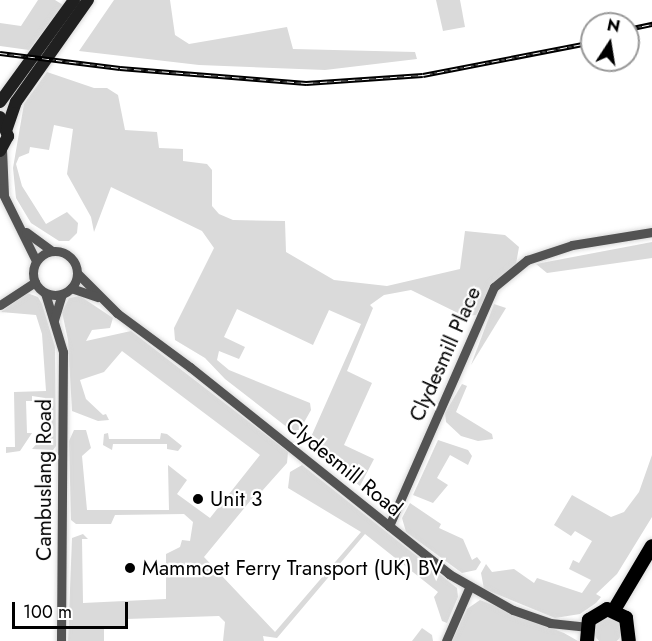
<!DOCTYPE html>
<html>
<head>
<meta charset="utf-8">
<style>
	body { margin:0 }
	#map { position:relative; width:652px; height:641px; overflow:hidden; background:#fff; font-family:Jost,sans-serif }
	div>[style] { position:absolute }
	.green>* { inset:0; background:#dadada }
	.round { border-radius:50% }
	.roads { filter:drop-shadow(0 0 2px #dbdbdb) drop-shadow(0 0 2px #dbdbdb) }
	.street>* { height:9px; margin:-4.5px; padding:0 4.5px; transform-origin:4.5px; border-radius:4.5px; background:#535353 }
	.street>.ring { margin:-4.5px; padding:0; box-sizing:content-box; background:none; border:9px solid #535353; border-radius:50% }
	.secondary>* { height:12px; margin:-6px; padding:0 6px; transform-origin:6px; border-radius:6px; background:#202020 }
	.primary>* { height:14px; margin:-7px; padding:0 7px; transform-origin:7px; border-radius:7px; background:#000 }
	.rail>* { height:4.5px; margin-top:-2.25px; transform-origin:0; background:repeating-linear-gradient(90deg,#fff 0 7px,#000 0 14px); box-sizing:border-box; border-block:2px solid #000 }
	.dots>* { width:16px; height:16px; translate:-50% -50%; box-sizing:border-box; border:3px solid #fff; border-radius:50% }
	span { translate:-50% -50%; white-space:nowrap; text-align:center; line-height:1.15; -webkit-text-stroke:4.5px #fff; paint-order:stroke }
	.street-label { font-size:21px; color:#000 }
	.poi-label { font-size:21px; color:#000 }
	.left { translate:0 -50%; text-align:left }
	.north { position:absolute; left:580px; top:12px; width:60px; height:60px; box-sizing:border-box; background:#fff; border:2px solid #999; border-radius:50%; rotate:12deg; font-size:16px; font-weight:700; line-height:24px; text-align:center; color:#000 }
	.north::after { content:''; display:block; margin:auto; width:21px; height:27px; background:#000; clip-path:polygon(50% 0,100% 100%,50% 72%,0 100%) }
	.scale { position:absolute; left:12px; top:602px; width:116px; height:27px; box-sizing:border-box; border:3px solid #000; border-top:0; padding-left:8px; font-size:18px; line-height:21px; white-space:nowrap; color:#000; -webkit-text-stroke:4px #fff; paint-order:stroke }
</style>
</head>
<body>
<div id="map">
	<div class="green">
		<i style="clip-path:polygon(38px 0,55px 0,63px 5px,29px 50px,0 46px,0 23px,21px 26px)"></i>
		<i style="clip-path:polygon(114px 0,170px 0,175px 35px,189px 44px,287px 27px,293px 49px,415px 52px,417px 59px,325px 70px,199px 65px,79px 51px)"></i>
		<i style="clip-path:polygon(436px 0,460px 0,465px 27px,443px 31px)"></i>
		<i style="clip-path:polygon(47px 72px,94px 88px,107px 88px,118px 95px,125px 130px,157px 132px,159px 148px,183px 149px,183px 161px,207px 164px,212px 170px,212px 206px,219px 214px,233px 220px,285px 221px,286px 252px,334px 280px,387px 286px,460px 269px,465px 231px,505px 235px,519px 247px,516px 264px,492px 287px,476px 315px,464px 316px,411px 290px,384px 295px,370px 305px,373px 308px,347px 371px,372px 383px,344px 445px,374px 459px,360px 486px,307px 446px,361px 324px,329px 310px,313px 345px,237px 309px,224px 337px,245px 347px,239px 359px,219px 351px,217px 360px,229px 370px,310px 403px,311px 410px,297px 435px,225px 379px,205px 358px,175px 340px,174px 328px,214px 248px,202px 231px,111px 187px,94px 232px,91px 217px,67px 174px,73px 129px,54px 125px,49px 150px,30px 147px,29px 153px,19px 157px,16px 164px,22px 186px,46px 224px,67px 212px,78px 223px,77px 233px,69px 241px,59px 241px,31px 223px,16px 198px,13px 168px,24px 104px)"></i>
		<i style="clip-path:polygon(652px 242px,652px 258px,547px 273px,536px 264px)"></i>
		<i style="clip-path:polygon(27px 293px,38px 297px,42px 304px,55px 347px,56px 446px,53px 450px,32px 449px,46px 433px,45px 398px,32px 396px,32px 401px,26px 401px,27px 433px,32px 433px,20px 451px,6px 453px,6px 447px,15px 447px,14px 392px,46px 391px,42px 334px,36px 315px,1px 312px)"></i>
		<i style="clip-path:polygon(80px 296px,113px 318px,110px 328px,92px 330px,86px 341px,131px 331px,288px 452px,287px 463px,262px 491px,260px 489px,204px 557px,275px 632px,361px 532px,288px 488px,290px 472px,302px 465px,457px 588px,458px 597px,447px 623px,442px 621px,434px 597px,438px 592px,365px 534px,277px 638px,263px 636px,264px 641px,223px 641px,225px 622px,219px 616px,126px 619px,127px 626px,104px 627px,104px 641px,68px 641px,72px 538px,83px 534px,88px 539px,82px 539px,83px 603px,166px 599px,166px 554px,180px 547px,182px 540px,190px 541px,193px 522px,184px 514px,115px 515px,111px 524px,76px 524px,71px 520px,69px 441px,74px 430px,86px 430px,91px 448px,82px 456px,87px 510px,169px 510px,168px 465px,187px 480px,177px 494px,210px 518px,260px 455px,122px 351px,104px 372px,80px 380px,86px 399px,103px 415px,106px 414px,109px 420px,98px 421px,72px 411px,68px 340px,62px 312px,69px 298px)"></i>
		<i style="clip-path:polygon(494px 304px,506px 308px,471px 365px)"></i>
		<i style="clip-path:polygon(462px 384px,467px 386px,456px 412px,492px 434px,493px 439px,478px 441px,461px 436px,446px 422px,445px 413px)"></i>
		<i style="clip-path:polygon(108px 433px,109px 439px,160px 439px,161px 433px,167px 434px,182px 446px,178px 451px,167px 449px,167px 444px,113px 444px,112px 450px,103px 445px,104px 434px)"></i>
		<i style="clip-path:polygon(438px 440px,468px 450px,472px 456px,468px 465px,450px 455px,437px 478px,448px 485px,433px 503px,413px 495px)"></i>
		<i style="clip-path:polygon(652px 455px,652px 517px,617px 574px,596px 594px,601px 597px,596px 603px,580px 614px,555px 618px,484px 589px,481px 573px,486px 564px,492px 572px,514px 569px,534px 583px,537px 578px,582px 593px,591px 580px,569px 569px,573px 560px,579px 563px,592px 541px,575px 531px,571px 536px,554px 525px,572px 495px,611px 517px,624px 512px,639px 492px)"></i>
		<i style="clip-path:polygon(410px 503px,441px 524px,439px 528px,463px 539px,472px 560px,477px 557px,481px 562px,476px 570px,462px 573px,406px 532px,402px 518px)"></i>
		<i style="clip-path:polygon(480px 600px,564px 633px,578px 641px,452px 641px,467px 609px)"></i>
		<i class="round" style="left:594px;top:616px;width:28px;height:28px"></i>
		<i style="clip-path:polygon(422px 628px,432px 635px,433px 641px,412px 641px)"></i>
	</div>
	<div class="roads">
		<div class="street">
			<i style="left:2px;top:149px;width:45px;rotate:87.5deg"></i>
			<i style="left:0;top:188px;width:81px;rotate:63.7deg"></i>
			<i style="left:26px;top:232px;width:32px;rotate:36deg"></i>
			<i class="ring" style="left:33px;top:251px;width:35px;height:35px"></i>
			<i style="left:77px;top:273px;width:57px;rotate:45deg"></i>
			<i style="left:117px;top:313px;width:91px;rotate:36.5deg"></i>
			<i style="left:190px;top:367px;width:332px;rotate:38.6deg"></i>
			<i style="left:449px;top:574px;width:73px;rotate:29.4deg"></i>
			<i style="left:513px;top:610px;width:39px;rotate:19deg"></i>
			<i style="left:550px;top:623px;width:36px;rotate:6deg"></i>
			<i style="left:71px;top:288px;width:28px;rotate:19deg"></i>
			<i style="left:45px;top:293px;width:62px;rotate:73deg"></i>
			<i style="left:63px;top:352px;width:289px;rotate:90.4deg"></i>
			<i style="left:0;top:305px;width:42px;rotate:-33.3deg"></i>
			<i style="left:54px;top:320px;width:27px;rotate:-73deg"></i>
			<i style="left:389px;top:526px;width:261px;rotate:-66.3deg"></i>
			<i style="left:494px;top:287px;width:43px;rotate:-39.3deg"></i>
			<i style="left:527px;top:260px;width:47px;rotate:-18.4deg"></i>
			<i style="left:572px;top:245px;width:81px;rotate:-9.2deg"></i>
			<i style="left:446px;top:641px;width:58px;rotate:-66.5deg"></i>
		</div>
		<div class="secondary">
			<i style="left:0;top:102px;width:126px;rotate:-54deg"></i>
			<i style="left:0;top:117px;width:21px;rotate:67deg"></i>
			<i style="left:8px;top:136px;width:17px;rotate:118deg"></i>
			<i style="left:7px;top:128px;width:28px;rotate:-71deg"></i>
			<i style="left:16px;top:102px;width:125px;rotate:-54.8deg"></i>
		</div>
		<div class="primary">
			<i style="left:614px;top:610px;width:74px;rotate:-59.3deg"></i>
			<i style="left:587px;top:641px;width:21px;rotate:-85deg"></i>
			<i style="left:589px;top:620px;width:21px;rotate:-31deg"></i>
			<i style="left:607px;top:609px;width:21px;rotate:25deg"></i>
			<i style="left:626px;top:618px;width:23px;rotate:83deg"></i>
		</div>
	</div>
	<div class="rail">
		<i style="left:628px;top:29px;width:25px;rotate:-12deg"></i>
		<i style="left:0;top:53px;width:121px;rotate:7.1deg"></i>
		<i style="left:120px;top:68px;width:187px;rotate:4.6deg"></i>
		<i style="left:306px;top:83px;width:117px;rotate:-3.9deg"></i>
		<i style="left:423px;top:75px;width:172px;rotate:-11deg"></i>
	</div>
	<div class="dots">
		<i style="left:198px;top:499px;background:#000"></i>
		<i style="left:130px;top:568px;background:#000"></i>
	</div>
	<div class="street-label">
		<span style="left:445px;top:354px;rotate:-66deg">Clydesmill Place</span>
		<span style="left:344px;top:467px;rotate:39deg">Clydesmill Road</span>
		<span style="left:44px;top:480px;rotate:-90deg">Cambuslang Road</span>
	</div>
	<div class="poi-label">
		<span class="left" style="left:210px;top:499px">Unit 3</span>
		<span class="left" style="left:142px;top:568px">Mammoet Ferry Transport (UK) BV</span>
	</div>
	<div class="north">N</div>
	<div class="scale">100 m</div>
</div>
</body>
</html>
